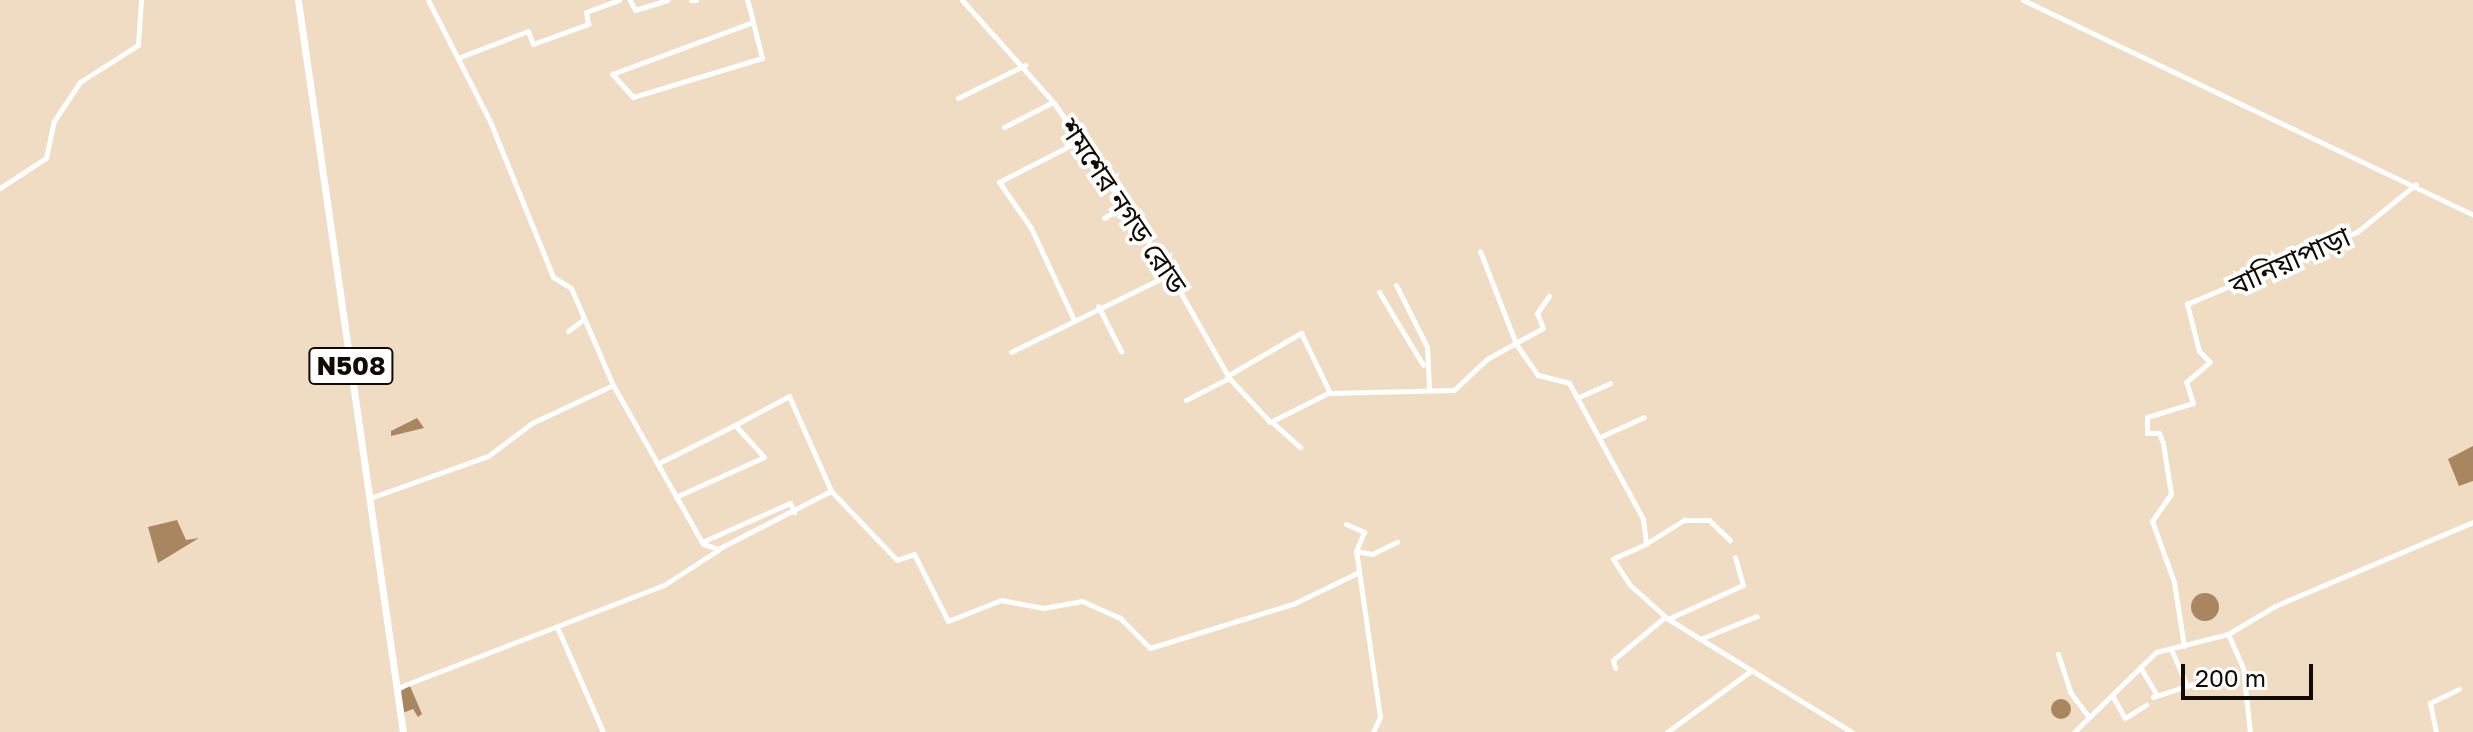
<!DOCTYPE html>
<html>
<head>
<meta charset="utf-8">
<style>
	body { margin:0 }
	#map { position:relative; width:2473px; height:732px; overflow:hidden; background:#f0dbc3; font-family:"Golos Text","Noto Sans Bengali",sans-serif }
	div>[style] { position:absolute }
	.water>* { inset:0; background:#a88760 }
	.round { border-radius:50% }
	.minor>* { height:5px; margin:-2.5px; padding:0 2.5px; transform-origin:2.5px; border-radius:2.5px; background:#fff }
	.highway>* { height:7px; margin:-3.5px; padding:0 3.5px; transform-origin:3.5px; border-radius:3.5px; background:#fff }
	span { translate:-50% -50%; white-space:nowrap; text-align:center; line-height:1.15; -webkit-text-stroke:8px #fff; paint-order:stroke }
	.shield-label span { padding:2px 6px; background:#fff; border:2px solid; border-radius:6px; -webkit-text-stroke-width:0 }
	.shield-label { font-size:26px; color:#120b04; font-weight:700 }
	.street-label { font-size:28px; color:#120b04 }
	.scale { position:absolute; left:2181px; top:664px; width:132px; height:36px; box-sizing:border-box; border:4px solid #120b04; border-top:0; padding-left:10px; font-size:24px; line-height:28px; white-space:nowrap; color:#120b04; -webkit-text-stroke:6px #fff; paint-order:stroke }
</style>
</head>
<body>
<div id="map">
	<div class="water">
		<i style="clip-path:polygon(417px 418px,424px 428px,391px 436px,391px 431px)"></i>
		<i style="clip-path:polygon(2473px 446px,2473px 481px,2459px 486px,2448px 459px)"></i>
		<i style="clip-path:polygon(177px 520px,186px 540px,199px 538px,158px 563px,148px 527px)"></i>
		<i class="round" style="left:2191px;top:593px;width:28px;height:28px"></i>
		<i style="clip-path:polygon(410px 686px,422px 714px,418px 717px,413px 709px,403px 713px,399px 692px)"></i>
		<i class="round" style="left:2051px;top:699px;width:20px;height:20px"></i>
	</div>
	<div class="minor">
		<i style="left:428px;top:0;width:134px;rotate:62.9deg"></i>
		<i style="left:489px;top:119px;width:170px;rotate:67.9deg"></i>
		<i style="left:553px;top:277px;width:21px;rotate:31deg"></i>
		<i style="left:571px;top:288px;width:106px;rotate:66.6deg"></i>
		<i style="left:630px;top:0;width:11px;rotate:63deg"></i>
		<i style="left:635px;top:10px;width:34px;rotate:-17deg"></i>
		<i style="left:691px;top:0;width:5px"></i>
		<i style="left:747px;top:0;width:6px;rotate:72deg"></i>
		<i style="left:749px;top:6px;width:54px;rotate:76deg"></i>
		<i style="left:762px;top:58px;width:135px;rotate:163.2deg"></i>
		<i style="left:633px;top:97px;width:31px;rotate:-132deg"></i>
		<i style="left:612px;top:74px;width:150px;rotate:-20.2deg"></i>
		<i style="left:962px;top:0;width:138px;rotate:48.2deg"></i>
		<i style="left:1054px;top:103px;width:207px;rotate:55.8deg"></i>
		<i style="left:1170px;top:274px;width:120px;rotate:60.4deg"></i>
		<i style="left:1229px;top:378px;width:60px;rotate:47deg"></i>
		<i style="left:1270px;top:422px;width:65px;rotate:-26.6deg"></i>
		<i style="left:1328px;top:393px;width:126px;rotate:-1.4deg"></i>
		<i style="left:1454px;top:390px;width:45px;rotate:-43.2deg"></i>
		<i style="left:1487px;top:359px;width:64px;rotate:-29deg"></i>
		<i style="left:1543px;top:328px;width:16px;rotate:-112deg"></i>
		<i style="left:1537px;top:313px;width:21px;rotate:-55deg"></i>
		<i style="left:2023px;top:0;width:499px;rotate:25.5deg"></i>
		<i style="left:458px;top:58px;width:75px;rotate:-21.1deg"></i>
		<i style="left:528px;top:31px;width:14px;rotate:69deg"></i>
		<i style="left:533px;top:44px;width:59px;rotate:-20deg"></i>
		<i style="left:588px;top:24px;width:12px;rotate:-99deg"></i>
		<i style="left:586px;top:12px;width:35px;rotate:-20deg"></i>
		<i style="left:958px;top:98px;width:75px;rotate:-26.2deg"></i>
		<i style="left:1004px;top:127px;width:55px;rotate:-27deg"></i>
		<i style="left:0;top:188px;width:55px;rotate:-33.1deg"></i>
		<i style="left:46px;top:158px;width:38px;rotate:-78deg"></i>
		<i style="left:54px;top:121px;width:47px;rotate:-56.3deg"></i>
		<i style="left:80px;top:82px;width:69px;rotate:-32.5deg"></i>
		<i style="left:138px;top:45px;width:45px;rotate:-86.2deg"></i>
		<i style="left:1104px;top:218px;width:23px;rotate:-31deg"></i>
		<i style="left:1480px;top:251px;width:100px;rotate:68.8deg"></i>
		<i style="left:1516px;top:344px;width:38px;rotate:55deg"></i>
		<i style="left:1538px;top:375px;width:32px;rotate:14deg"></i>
		<i style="left:1569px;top:383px;width:155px;rotate:61.4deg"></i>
		<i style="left:1643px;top:519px;width:25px;rotate:83deg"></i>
		<i style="left:1646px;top:544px;width:36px;rotate:156deg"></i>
		<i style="left:1613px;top:559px;width:31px;rotate:57deg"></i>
		<i style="left:1630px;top:585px;width:51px;rotate:41.8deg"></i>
		<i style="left:1668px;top:619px;width:216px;rotate:31.6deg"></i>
		<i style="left:1396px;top:285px;width:69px;rotate:63.4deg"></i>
		<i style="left:1427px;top:347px;width:41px;rotate:87.2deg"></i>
		<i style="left:1379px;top:292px;width:85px;rotate:58.9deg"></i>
		<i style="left:1098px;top:306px;width:51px;rotate:62.9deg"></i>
		<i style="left:1073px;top:318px;width:99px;rotate:-115deg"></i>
		<i style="left:1031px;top:228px;width:56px;rotate:-124.8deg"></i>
		<i style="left:999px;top:182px;width:90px;rotate:-27.1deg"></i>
		<i style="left:568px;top:331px;width:20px;rotate:-37deg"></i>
		<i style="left:1011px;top:352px;width:177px;rotate:-26.1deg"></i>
		<i style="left:1227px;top:376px;width:86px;rotate:-30.2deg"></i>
		<i style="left:1301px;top:333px;width:67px;rotate:64.2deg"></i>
		<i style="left:1579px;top:397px;width:34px;rotate:-24deg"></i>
		<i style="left:1186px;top:400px;width:48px;rotate:-27.1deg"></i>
		<i style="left:1272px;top:422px;width:38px;rotate:42deg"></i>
		<i style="left:735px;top:425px;width:61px;rotate:-28.2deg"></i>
		<i style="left:789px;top:396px;width:104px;rotate:66.1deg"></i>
		<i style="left:1600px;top:437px;width:48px;rotate:-24.4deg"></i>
		<i style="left:659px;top:463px;width:85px;rotate:-26.6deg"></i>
		<i style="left:735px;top:425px;width:43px;rotate:47.8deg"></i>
		<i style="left:764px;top:457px;width:97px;rotate:155.6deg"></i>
		<i style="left:370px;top:498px;width:125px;rotate:-19.6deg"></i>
		<i style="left:488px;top:456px;width:55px;rotate:-36.9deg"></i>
		<i style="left:532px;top:423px;width:89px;rotate:-25.1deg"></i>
		<i style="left:613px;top:385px;width:183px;rotate:60.5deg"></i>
		<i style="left:703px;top:544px;width:16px;rotate:18deg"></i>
		<i style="left:718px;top:549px;width:127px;rotate:-27.2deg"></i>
		<i style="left:831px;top:491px;width:95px;rotate:46.3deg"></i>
		<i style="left:897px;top:560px;width:18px;rotate:-19deg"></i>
		<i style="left:914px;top:554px;width:75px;rotate:63.1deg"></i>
		<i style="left:948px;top:621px;width:57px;rotate:-21.6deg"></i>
		<i style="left:1001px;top:600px;width:43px;rotate:10.8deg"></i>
		<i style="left:1043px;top:608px;width:40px;rotate:-10deg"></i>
		<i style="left:1082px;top:601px;width:42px;rotate:24.1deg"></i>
		<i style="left:1120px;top:618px;width:42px;rotate:45deg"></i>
		<i style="left:1150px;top:648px;width:152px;rotate:-17.2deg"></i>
		<i style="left:1295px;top:603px;width:69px;rotate:-25.8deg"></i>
		<i style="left:1346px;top:524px;width:20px;rotate:24deg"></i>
		<i style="left:1364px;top:532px;width:21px;rotate:113deg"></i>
		<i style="left:702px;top:542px;width:96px;rotate:-23.9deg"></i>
		<i style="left:790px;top:503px;width:10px;rotate:66deg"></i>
		<i style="left:1647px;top:543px;width:44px;rotate:-31.9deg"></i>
		<i style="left:1684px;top:520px;width:25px"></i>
		<i style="left:1709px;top:520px;width:29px;rotate:44deg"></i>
		<i style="left:1668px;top:619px;width:82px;rotate:-24.4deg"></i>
		<i style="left:1743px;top:585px;width:29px;rotate:-106deg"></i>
		<i style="left:557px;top:627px;width:115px;rotate:66.3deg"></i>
		<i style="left:2228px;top:634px;width:37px;rotate:66deg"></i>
		<i style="left:2243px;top:668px;width:64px;rotate:83.8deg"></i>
		<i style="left:1700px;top:639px;width:61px;rotate:-22deg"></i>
		<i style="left:2184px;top:646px;width:65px;rotate:-98.9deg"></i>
		<i style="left:2174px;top:582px;width:65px;rotate:-109.8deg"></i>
		<i style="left:2152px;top:521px;width:33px;rotate:-55deg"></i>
		<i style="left:2171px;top:494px;width:52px;rotate:-98.9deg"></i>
		<i style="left:2163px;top:443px;width:11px;rotate:-112deg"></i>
		<i style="left:2159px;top:433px;width:12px;rotate:180deg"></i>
		<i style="left:2147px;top:433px;width:16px;rotate:-90deg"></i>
		<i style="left:2147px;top:417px;width:48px;rotate:-16.9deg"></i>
		<i style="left:2193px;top:403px;width:22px;rotate:-108deg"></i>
		<i style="left:2186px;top:382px;width:31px;rotate:-40deg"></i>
		<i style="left:2210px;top:362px;width:16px;rotate:-135deg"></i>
		<i style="left:2199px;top:351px;width:49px;rotate:-104.3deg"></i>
		<i style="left:2187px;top:304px;width:185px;rotate:-23deg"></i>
		<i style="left:2357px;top:232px;width:76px;rotate:-39.1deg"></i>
		<i style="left:2058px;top:654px;width:40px;rotate:72deg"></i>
		<i style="left:2070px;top:692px;width:31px;rotate:53deg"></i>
		<i style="left:2140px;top:667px;width:31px;rotate:59deg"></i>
		<i style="left:1615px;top:668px;width:8px;rotate:-104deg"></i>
		<i style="left:1613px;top:660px;width:67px;rotate:-39.6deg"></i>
		<i style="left:2187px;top:686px;width:29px;rotate:-20deg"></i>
		<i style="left:397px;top:688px;width:286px;rotate:-21.1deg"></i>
		<i style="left:664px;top:585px;width:64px;rotate:-32.9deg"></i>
		<i style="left:2112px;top:695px;width:26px;rotate:61deg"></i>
		<i style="left:2125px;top:718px;width:25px;rotate:-32deg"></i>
		<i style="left:2153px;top:697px;width:36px;rotate:-18deg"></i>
		<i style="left:2187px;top:686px;width:40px;rotate:-113.4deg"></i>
		<i style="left:1373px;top:732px;width:17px;rotate:-65deg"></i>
		<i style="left:1380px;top:717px;width:168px;rotate:-98.2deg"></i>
		<i style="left:1356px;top:551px;width:16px;rotate:11deg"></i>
		<i style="left:1372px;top:554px;width:28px;rotate:-26deg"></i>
		<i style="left:1667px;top:732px;width:105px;rotate:-36.1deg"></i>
		<i style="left:2074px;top:732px;width:115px;rotate:-44.3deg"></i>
		<i style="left:2156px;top:652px;width:74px;rotate:-14deg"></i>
		<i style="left:2228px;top:634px;width:55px;rotate:-30.8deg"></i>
		<i style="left:2275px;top:606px;width:215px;rotate:-23deg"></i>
		<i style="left:2436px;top:732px;width:30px;rotate:-102deg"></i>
		<i style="left:2430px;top:703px;width:32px;rotate:-26deg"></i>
	</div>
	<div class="highway">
		<i style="left:298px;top:0;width:739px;rotate:81.84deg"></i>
	</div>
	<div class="shield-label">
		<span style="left:351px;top:366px">N508</span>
	</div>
	<div class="street-label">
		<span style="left:1123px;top:206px;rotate:56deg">শমশের নগড় রোড</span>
		<span style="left:2290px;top:261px;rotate:-24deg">বানিয়াপাড়া</span>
	</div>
	<div class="scale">200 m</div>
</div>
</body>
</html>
